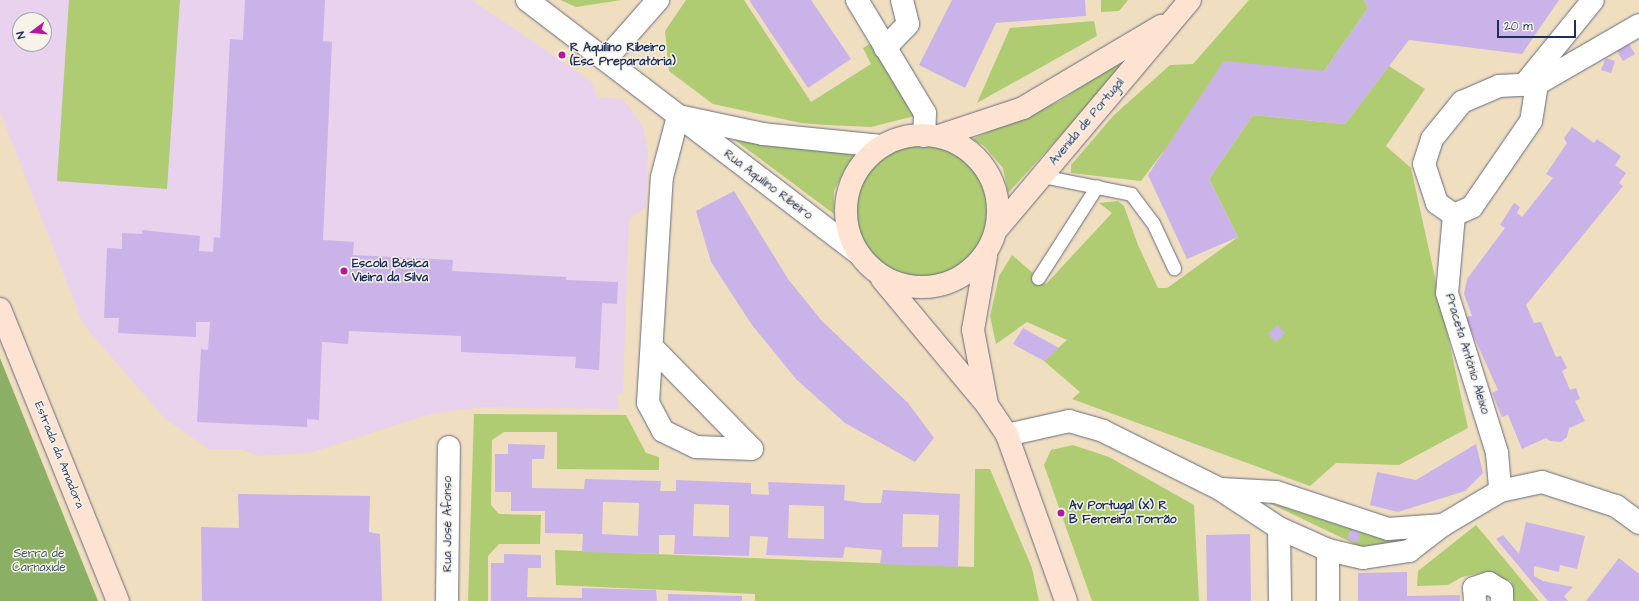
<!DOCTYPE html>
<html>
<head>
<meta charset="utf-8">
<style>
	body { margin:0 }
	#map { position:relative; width:1639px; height:601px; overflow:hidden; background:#f0dec0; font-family:"Architects Daughter",sans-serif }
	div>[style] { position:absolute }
	.built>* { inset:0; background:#e9d2ed }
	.green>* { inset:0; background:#afcc73 }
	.round { border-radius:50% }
	.forest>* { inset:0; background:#8bb065 }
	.building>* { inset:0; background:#cab3e8 }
	.roads { filter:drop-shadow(0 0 1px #666c80) drop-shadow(0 0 1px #666c80) }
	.lane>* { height:13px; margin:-6.5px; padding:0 6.5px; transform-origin:6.5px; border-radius:6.5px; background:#fff }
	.street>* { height:22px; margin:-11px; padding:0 11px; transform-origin:11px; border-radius:11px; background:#fff }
	.secondary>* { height:22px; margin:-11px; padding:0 11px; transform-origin:11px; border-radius:11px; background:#fee3d2 }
	.secondary>.ring { margin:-11px; padding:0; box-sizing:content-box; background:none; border:22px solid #fee3d2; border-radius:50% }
	.dots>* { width:11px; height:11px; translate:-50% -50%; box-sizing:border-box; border:2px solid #f7f3e8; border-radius:50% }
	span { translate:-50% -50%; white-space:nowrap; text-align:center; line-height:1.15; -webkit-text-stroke:3px #f7f3e8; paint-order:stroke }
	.poi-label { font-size:12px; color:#1b2f5e; font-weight:700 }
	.left { translate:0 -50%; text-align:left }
	.street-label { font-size:12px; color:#1b2f5e }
	.park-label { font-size:12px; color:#405663 }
	.north { position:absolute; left:12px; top:12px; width:40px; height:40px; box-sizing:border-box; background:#f7f3e8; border:1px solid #9fa5b1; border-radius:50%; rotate:254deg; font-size:11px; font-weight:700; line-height:16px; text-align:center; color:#1b2f5e }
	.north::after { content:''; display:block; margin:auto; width:14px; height:18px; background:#b5179e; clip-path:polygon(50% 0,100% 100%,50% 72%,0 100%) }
	.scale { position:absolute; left:1497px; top:20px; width:79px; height:18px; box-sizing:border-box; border:2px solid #1b2f5e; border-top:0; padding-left:5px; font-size:12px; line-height:14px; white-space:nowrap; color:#1b2f5e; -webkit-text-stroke:3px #f7f3e8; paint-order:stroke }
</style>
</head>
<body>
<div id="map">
	<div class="built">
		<i style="clip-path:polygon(evenodd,0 0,472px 0,592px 82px,597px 97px,623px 99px,642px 125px,648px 151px,646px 207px,629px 218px,623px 392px,617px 395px,619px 409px,482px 407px,430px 414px,310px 453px,258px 456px,240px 449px,208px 449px,164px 418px,83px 324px,0 112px,0 0,20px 20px,44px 20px,44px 44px,20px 44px,20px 20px)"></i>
	</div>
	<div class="green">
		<i style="clip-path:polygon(69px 0,180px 0,167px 189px,57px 181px)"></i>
		<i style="clip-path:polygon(560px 0,622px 0,576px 7px)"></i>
		<i style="clip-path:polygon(686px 0,744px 0,811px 102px,871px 64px,863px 48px,876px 40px,919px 115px,871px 127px,826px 125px,801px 123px,713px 104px,669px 71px,665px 31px)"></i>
		<i style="clip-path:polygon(1101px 0,1128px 0,1119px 11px,1101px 12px)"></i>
		<i style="clip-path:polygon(1249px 0,1364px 0,1368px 8px,1324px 71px,1163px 152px,1141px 181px,1071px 173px,1071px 165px,1114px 115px,1170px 65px,1193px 64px)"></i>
		<i style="clip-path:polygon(1094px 21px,1097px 36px,977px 103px,1010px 28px)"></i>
		<i style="clip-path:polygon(1117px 62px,1121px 70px,1008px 193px,1003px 168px,984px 146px,972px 139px,1060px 101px)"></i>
		<i style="clip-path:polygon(1389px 66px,1425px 89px,1386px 146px,1411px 168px,1468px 428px,1399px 465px,1336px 463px,1310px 486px,1072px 399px,1080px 392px,1044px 361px,1067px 340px,1027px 322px,996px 344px,990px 316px,999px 276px,1012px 255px,1046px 284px,1112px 213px,1099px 203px,1118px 201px,1124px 206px,1138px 245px,1158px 288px,1167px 288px,1238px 237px,1209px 179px,1253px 115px,1345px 124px)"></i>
		<i style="clip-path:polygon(728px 135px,857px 153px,847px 165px,834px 191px,834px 214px)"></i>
		<i class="round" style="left:855px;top:145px;width:132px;height:132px"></i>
		<i style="clip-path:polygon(474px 414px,626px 415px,646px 453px,659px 457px,659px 470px,557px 469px,557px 432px,504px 432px,492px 440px,491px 505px,499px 514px,541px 515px,540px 544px,499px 544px,488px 556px,488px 601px,468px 601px)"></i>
		<i style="clip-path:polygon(1073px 445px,1109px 457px,1194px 505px,1199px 601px,1092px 601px,1044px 465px,1051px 450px)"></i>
		<i style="clip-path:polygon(975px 469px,990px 469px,1032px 568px,1039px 601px,755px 601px,755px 594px,556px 585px,555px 550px,974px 567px)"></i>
		<i style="clip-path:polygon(1265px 501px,1370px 535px,1415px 536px,1394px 546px,1359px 546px)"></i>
		<i style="clip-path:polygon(1476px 525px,1539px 601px,1514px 601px,1511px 581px,1482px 573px,1462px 577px,1448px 585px,1417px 586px,1418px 571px)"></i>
	</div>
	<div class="forest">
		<i style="clip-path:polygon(0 358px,98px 601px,0 601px)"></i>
	</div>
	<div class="building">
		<i style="clip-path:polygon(245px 0,325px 0,323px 41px,332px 42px,323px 240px,354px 242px,353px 255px,453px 260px,452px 271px,566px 277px,566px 280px,618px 282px,617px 304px,602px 303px,599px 370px,575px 368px,576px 357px,461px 352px,461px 336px,349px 331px,348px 344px,322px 342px,319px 420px,307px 419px,307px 427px,197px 422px,201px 349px,208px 350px,210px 322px,196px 322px,196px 337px,118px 333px,119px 318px,104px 318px,107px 248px,122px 249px,122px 233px,142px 234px,142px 230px,200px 236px,199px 251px,213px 252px,214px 237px,220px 238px,230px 39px,243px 40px)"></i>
		<i style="clip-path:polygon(749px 0,811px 0,851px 59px,808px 88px)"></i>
		<i style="clip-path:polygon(952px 0,1085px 0,1086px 16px,996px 23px,965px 88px,919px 65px)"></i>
		<i style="clip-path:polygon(1364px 0,1559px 0,1522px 54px,1409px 40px,1345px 124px,1253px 115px,1209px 179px,1238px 237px,1187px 259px,1148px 175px,1224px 61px,1324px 71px,1368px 8px)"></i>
		<i style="clip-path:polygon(1629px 44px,1635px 54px,1623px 61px,1617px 51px)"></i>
		<i style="clip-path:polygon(1606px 58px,1615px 61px,1611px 73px,1601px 70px)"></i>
		<i style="clip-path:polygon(1572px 127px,1594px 143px,1597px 139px,1621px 156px,1615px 165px,1626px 173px,1619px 183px,1623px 186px,1526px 305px,1534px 323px,1541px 322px,1556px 357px,1561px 356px,1567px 368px,1562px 371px,1570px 390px,1576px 388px,1580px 399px,1575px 401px,1585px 421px,1569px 428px,1567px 437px,1561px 442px,1550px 441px,1546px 438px,1522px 449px,1508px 415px,1502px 417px,1492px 393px,1498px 390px,1465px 317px,1472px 316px,1464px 294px,1467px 279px,1505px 228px,1500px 225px,1514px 203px,1520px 207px,1517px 213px,1522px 217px,1553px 178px,1546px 174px,1567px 143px,1564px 138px)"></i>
		<i style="clip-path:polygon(734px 191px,788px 279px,821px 320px,908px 403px,934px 438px,915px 462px,845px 423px,796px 379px,752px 325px,711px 262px,696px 211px)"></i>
		<i style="clip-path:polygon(1277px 325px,1285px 333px,1276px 342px,1268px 334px)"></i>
		<i style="clip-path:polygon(1023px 328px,1059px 348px,1044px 361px,1013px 344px)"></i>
		<i style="clip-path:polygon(evenodd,508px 444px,545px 445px,544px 459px,532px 459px,532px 488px,584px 489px,585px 479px,661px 481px,660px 491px,676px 491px,676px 480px,751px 483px,751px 494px,769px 495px,768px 482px,845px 485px,844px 500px,863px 503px,881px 503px,883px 490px,960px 494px,958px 567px,880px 564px,882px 550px,845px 547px,843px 558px,766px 555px,768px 537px,750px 536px,749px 556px,674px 554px,675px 535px,659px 535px,659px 554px,582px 552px,583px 534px,545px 533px,545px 511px,511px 511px,511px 492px,495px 492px,495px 454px,508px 454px,508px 444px,603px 502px,639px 503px,638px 536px,602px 534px,603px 502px,508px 444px,694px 504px,729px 505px,729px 537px,693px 536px,694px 504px,508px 444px,789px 505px,824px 506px,824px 539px,788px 538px,789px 505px,508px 444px,903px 514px,939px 515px,938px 547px,902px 547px,903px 514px)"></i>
		<i style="clip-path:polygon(1476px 444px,1483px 473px,1465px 491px,1398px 512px,1370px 505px,1377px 472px,1416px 480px)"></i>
		<i style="clip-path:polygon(238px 494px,370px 496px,369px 532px,380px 534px,382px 601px,202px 601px,201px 527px,239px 528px)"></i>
		<i style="clip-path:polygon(1526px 522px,1585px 536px,1577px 569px,1560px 565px,1559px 572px,1534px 566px,1534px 576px,1543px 581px,1573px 587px,1564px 596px,1568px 601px,1548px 601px,1496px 539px,1503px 535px,1519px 554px)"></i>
		<i class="round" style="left:1348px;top:530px;width:12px;height:12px"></i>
		<i style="clip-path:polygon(1250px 534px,1251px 601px,1207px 601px,1206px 535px)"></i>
		<i style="clip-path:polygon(504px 554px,541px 555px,541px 568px,528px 568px,527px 597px,582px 598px,582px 588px,620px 589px,656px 590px,657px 601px,491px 601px,491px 563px,504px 563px)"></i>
		<i style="clip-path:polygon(1619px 558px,1639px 574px,1639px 601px,1586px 601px)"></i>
		<i style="clip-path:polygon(1407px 572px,1407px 596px,1460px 595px,1460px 601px,1358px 601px,1358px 573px)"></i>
		<i style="clip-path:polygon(668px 594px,742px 596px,742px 601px,668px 601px)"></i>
	</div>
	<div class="roads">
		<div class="lane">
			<i style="left:1042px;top:176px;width:91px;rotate:11.4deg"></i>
			<i style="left:1131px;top:194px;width:36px;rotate:53deg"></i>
			<i style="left:1153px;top:223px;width:50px;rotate:65deg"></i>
			<i style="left:1038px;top:278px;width:109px;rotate:-57.3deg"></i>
		</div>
		<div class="street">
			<i style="left:527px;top:0;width:417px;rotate:37.4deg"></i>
			<i style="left:857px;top:0;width:132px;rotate:59deg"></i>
			<i style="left:925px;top:113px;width:23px;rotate:92deg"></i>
			<i style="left:885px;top:48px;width:33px;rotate:-46deg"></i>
			<i style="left:908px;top:24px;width:25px;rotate:-104deg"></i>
			<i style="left:606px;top:59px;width:79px;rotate:-48.6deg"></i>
			<i style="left:1537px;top:84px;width:37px;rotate:99deg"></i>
			<i style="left:1531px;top:121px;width:104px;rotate:124.5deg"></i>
			<i style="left:1472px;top:207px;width:20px;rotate:156deg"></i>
			<i style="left:1454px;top:215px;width:21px;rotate:-145deg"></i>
			<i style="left:1437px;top:203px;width:41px;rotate:-108.4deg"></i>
			<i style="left:1424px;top:164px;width:26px;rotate:-72deg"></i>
			<i style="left:1432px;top:139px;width:48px;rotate:-51deg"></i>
			<i style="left:1462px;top:102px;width:40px;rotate:-23.4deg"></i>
			<i style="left:1499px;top:86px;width:38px;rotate:-3deg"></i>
			<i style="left:1537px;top:84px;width:118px;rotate:-30deg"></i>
			<i style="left:1524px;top:85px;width:109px;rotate:-50.9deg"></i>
			<i style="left:683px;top:117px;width:82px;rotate:12deg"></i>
			<i style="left:763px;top:134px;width:119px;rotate:5.8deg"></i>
			<i style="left:1454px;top:215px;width:78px;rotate:95.1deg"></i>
			<i style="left:1447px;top:293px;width:168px;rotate:72.6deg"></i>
			<i style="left:1497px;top:453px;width:38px;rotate:85deg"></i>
			<i style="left:653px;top:348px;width:141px;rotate:45.6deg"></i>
			<i style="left:752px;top:449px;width:56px;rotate:-178deg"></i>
			<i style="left:696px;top:447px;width:37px;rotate:-154deg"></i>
			<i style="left:663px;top:431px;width:32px;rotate:-118deg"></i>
			<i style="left:648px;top:403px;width:226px;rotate:-86.5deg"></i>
			<i style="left:662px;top:177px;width:63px;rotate:-75.3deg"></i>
			<i style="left:1007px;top:435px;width:64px;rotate:-12.7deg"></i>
			<i style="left:1069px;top:421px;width:35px;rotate:16deg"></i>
			<i style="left:1103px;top:431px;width:131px;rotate:26.4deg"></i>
			<i style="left:1220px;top:489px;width:71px;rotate:33.5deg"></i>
			<i style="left:1279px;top:528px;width:54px;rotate:24.2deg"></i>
			<i style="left:1328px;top:550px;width:36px;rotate:13deg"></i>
			<i style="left:1363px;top:558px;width:47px;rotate:-8.7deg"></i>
			<i style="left:1409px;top:551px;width:43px;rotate:-37.4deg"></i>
			<i style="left:1443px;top:525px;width:66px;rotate:-30.8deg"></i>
			<i style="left:1500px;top:491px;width:43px;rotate:-12.1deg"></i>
			<i style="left:1542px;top:482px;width:78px;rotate:18deg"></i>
			<i style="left:1616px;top:506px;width:29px;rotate:36deg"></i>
			<i style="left:1221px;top:489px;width:55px;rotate:3.1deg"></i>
			<i style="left:1276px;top:492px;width:118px;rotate:18.3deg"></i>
			<i style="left:1388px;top:529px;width:55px;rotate:-4.2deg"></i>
			<i style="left:1279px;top:528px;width:73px;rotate:89.2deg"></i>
			<i style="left:1328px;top:550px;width:51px;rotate:90deg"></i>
			<i style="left:447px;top:601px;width:154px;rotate:-89.3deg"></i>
			<i style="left:1475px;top:601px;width:13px;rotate:-94deg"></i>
			<i style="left:1474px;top:588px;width:16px;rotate:-18deg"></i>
			<i style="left:1489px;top:583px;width:15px;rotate:32deg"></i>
			<i style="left:1502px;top:591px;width:10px;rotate:90deg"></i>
		</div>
		<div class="secondary">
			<i class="ring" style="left:846px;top:135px;width:130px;height:130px"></i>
			<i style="left:939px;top:136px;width:89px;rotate:-18.4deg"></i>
			<i style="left:1023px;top:108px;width:161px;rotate:-30.7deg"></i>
			<i style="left:998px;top:228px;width:298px;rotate:-49.9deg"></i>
			<i style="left:986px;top:256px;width:75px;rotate:100deg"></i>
			<i style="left:973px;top:330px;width:75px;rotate:79.3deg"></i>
			<i style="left:882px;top:279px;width:164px;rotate:50.2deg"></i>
			<i style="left:987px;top:405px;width:36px;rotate:56deg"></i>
			<i style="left:1007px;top:435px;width:176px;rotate:70.4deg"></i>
			<i style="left:0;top:309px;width:315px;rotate:68deg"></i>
		</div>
	</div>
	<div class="dots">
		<i style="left:562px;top:55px;background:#b5179e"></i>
		<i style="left:344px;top:271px;background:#b5179e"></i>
		<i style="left:1061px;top:513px;background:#b5179e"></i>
	</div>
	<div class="poi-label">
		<span class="left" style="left:570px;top:55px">R Aquilino Ribeiro<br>(Esc Preparatória)</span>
		<span class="left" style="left:352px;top:271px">Escola Básica<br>Vieira da Silva</span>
		<span class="left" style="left:1069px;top:513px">Av Portugal (X) R<br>B Ferreira Torrão</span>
	</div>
	<div class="street-label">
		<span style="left:1087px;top:122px;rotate:-50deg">Avenida de Portugal</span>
		<span style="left:768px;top:185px;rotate:37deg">Rua Aquilino Ribeiro</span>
		<span style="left:1467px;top:354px;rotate:73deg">Praceta António Aleixo</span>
		<span style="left:59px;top:455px;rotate:68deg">Estrada da Amadora</span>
		<span style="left:448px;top:524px;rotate:-90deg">Rua José Afonso</span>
	</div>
	<div class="park-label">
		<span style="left:39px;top:561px">Serra de<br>Carnaxide</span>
	</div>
	<div class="north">N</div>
	<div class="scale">20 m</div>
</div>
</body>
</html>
